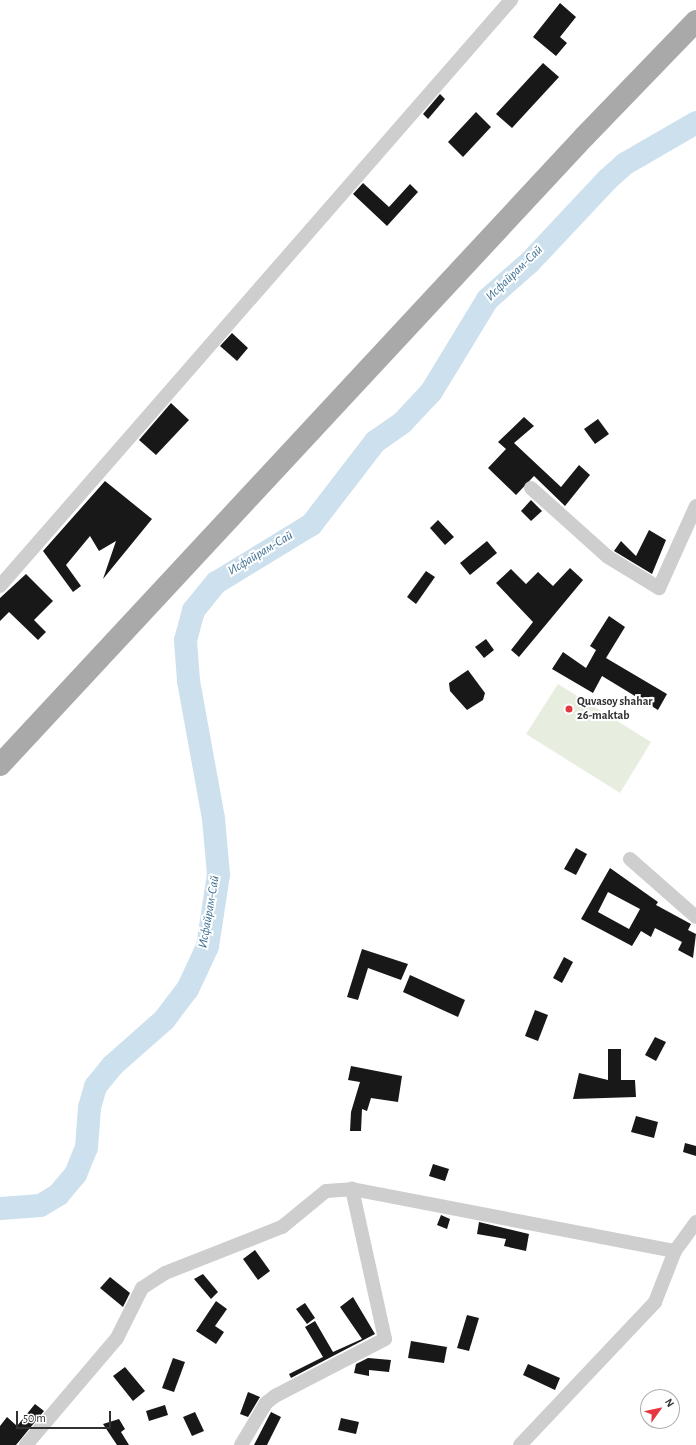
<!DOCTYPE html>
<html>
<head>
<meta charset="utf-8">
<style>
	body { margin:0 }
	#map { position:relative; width:696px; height:1445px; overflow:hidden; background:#fff; font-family:"Alegreya Sans",sans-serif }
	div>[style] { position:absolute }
	.green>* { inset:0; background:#e7eee0 }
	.river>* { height:23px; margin:-11.5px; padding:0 11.5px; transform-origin:11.5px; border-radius:11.5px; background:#cde0ed }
	.building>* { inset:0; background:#181818 }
	.street>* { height:14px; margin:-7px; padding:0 7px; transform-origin:7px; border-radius:7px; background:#cecece }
	.primary>* { height:22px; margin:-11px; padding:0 11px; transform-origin:11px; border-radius:11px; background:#a9a9a9 }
	.dots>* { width:11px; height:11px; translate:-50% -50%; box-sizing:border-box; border:2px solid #fff; border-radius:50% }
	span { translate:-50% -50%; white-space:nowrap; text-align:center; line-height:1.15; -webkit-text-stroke:4px #fff; paint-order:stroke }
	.poi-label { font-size:12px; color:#313131; font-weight:700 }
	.left { translate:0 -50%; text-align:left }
	.water-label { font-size:13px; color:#3e7194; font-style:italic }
	.north { position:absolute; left:640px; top:1389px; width:40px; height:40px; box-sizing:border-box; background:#fff; border:1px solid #adadad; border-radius:50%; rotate:57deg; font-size:11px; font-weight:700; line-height:16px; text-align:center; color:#313131 }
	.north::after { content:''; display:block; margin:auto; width:14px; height:18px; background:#e53740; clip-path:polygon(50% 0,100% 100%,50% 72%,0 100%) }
	.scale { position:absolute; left:16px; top:1411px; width:95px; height:18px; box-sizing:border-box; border:2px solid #313131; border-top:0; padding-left:5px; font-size:12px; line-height:14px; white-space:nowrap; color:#313131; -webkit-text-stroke:3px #fff; paint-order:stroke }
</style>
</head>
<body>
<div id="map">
	<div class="green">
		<i style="clip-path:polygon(558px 684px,651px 742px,620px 793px,526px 734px)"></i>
	</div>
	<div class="river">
		<i style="left:0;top:1208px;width:40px;rotate:-4.3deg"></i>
		<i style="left:40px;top:1205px;width:21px;rotate:-31deg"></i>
		<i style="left:58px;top:1194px;width:26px;rotate:-50deg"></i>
		<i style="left:75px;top:1174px;width:29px;rotate:-68deg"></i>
		<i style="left:86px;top:1147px;width:40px;rotate:-85.7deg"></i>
		<i style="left:89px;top:1107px;width:22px;rotate:-74deg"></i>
		<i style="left:95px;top:1086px;width:27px;rotate:-51deg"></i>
		<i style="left:112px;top:1065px;width:69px;rotate:-41.5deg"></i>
		<i style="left:164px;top:1019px;width:38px;rotate:-53deg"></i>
		<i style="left:187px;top:989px;width:47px;rotate:-65.1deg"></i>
		<i style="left:207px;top:946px;width:73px;rotate:-81.3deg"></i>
		<i style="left:218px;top:874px;width:56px;rotate:-95.1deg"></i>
		<i style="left:213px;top:818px;width:140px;rotate:-100.3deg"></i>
		<i style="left:188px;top:680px;width:40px;rotate:-94.3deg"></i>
		<i style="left:185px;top:640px;width:31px;rotate:-75deg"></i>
		<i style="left:193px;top:610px;width:36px;rotate:-51deg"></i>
		<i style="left:216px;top:582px;width:111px;rotate:-31.4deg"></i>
		<i style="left:311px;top:524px;width:105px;rotate:-52.4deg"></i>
		<i style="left:375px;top:441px;width:33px;rotate:-35deg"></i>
		<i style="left:402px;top:422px;width:42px;rotate:-46.9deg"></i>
		<i style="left:431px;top:391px;width:108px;rotate:-58.7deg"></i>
		<i style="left:487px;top:299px;width:56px;rotate:-41.4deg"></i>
		<i style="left:529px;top:262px;width:114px;rotate:-46.8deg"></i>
		<i style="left:607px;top:179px;width:24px;rotate:-42deg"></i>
		<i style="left:625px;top:163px;width:82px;rotate:-30deg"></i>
	</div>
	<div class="building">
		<i style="clip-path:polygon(560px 3px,576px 17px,560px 37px,567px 43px,556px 56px,533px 37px)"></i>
		<i style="clip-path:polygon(543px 63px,559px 77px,512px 128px,496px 114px)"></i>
		<i style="clip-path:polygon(440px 94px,445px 99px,428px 119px,423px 114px)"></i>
		<i style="clip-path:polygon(476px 112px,491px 127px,463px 157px,448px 142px)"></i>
		<i style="clip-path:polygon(363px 183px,389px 207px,410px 184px,418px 192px,387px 226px,353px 194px)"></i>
		<i style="clip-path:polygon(232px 333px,248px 348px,237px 361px,220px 346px)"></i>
		<i style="clip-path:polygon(171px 403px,189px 420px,156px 455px,139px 440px)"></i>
		<i style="clip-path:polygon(524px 417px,534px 426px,514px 443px,561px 487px,579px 465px,590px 475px,565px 506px,534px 476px,516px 495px,488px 468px,506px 449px,498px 442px)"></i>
		<i style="clip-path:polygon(598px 419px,609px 434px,595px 444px,584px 429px)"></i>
		<i style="clip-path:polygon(105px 481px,152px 519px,103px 579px,116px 541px,99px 551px,90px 536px,66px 565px,81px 586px,73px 592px,43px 551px)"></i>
		<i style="clip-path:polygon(531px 500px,542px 511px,531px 521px,521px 511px)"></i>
		<i style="clip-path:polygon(438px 520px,454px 537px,445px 545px,430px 528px)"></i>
		<i style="clip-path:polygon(649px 530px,666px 540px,652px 574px,614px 551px,621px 541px,636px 556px)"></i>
		<i style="clip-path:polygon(487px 541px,497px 553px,470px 575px,460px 563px)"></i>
		<i style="clip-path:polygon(570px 568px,583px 580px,519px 657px,511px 650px,533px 622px,496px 583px,511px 569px,526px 584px,538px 572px,553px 586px)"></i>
		<i style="clip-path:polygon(426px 571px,435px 577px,416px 604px,407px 597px)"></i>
		<i style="clip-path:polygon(26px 574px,53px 601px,34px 620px,46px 632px,38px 640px,9px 612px,0 621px,0 598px)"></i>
		<i style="clip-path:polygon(609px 616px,625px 627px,606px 658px,667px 694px,658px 710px,602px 676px,593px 693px,552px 669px,563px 652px,586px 668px,596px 650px,590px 646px)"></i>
		<i style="clip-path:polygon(486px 639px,494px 650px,484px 658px,475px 647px)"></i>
		<i style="clip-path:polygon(468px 670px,485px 693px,483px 700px,467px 710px,450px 691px,449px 683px)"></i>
		<i style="clip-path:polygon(576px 848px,587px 854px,576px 875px,564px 869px)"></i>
		<i style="clip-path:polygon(evenodd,610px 868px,658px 902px,656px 905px,691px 924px,688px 930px,696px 934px,693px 958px,678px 950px,682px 942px,655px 928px,651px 937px,641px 931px,632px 946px,581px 919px,610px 868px,608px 892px,640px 909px,629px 929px,598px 912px,608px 892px)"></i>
		<i style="clip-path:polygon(362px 949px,408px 964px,401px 980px,368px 968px,358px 1000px,347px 997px)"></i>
		<i style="clip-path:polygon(564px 957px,573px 962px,562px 983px,553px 978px)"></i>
		<i style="clip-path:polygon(410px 975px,465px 1000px,458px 1017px,403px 992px)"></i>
		<i style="clip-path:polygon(535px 1010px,548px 1015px,538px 1041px,525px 1036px)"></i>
		<i style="clip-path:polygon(655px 1037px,666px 1042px,656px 1061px,645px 1055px)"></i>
		<i style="clip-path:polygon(608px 1049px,621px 1049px,621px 1080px,635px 1080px,636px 1097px,573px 1099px,579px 1073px,608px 1080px)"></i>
		<i style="clip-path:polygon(351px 1066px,402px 1076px,398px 1102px,371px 1098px,367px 1111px,362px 1109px,361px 1131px,350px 1131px,351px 1112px,360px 1082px,348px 1080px)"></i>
		<i style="clip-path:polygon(636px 1116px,658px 1122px,654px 1138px,631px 1132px)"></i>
		<i style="clip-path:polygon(685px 1143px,696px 1146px,696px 1156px,683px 1152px)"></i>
		<i style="clip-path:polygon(433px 1164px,449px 1169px,445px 1181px,429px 1176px)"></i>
		<i style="clip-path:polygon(441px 1215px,450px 1219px,447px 1229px,437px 1225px)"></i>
		<i style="clip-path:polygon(479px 1222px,529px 1234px,526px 1251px,504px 1246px,506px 1239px,477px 1234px)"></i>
		<i style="clip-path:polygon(255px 1250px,270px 1271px,258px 1280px,243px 1259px)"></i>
		<i style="clip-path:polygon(203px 1274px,218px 1292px,211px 1299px,194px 1279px)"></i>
		<i style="clip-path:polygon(110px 1277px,130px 1293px,123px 1307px,100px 1288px)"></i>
		<i style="clip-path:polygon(353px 1297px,375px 1334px,291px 1378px,289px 1374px,323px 1357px,305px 1327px,315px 1321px,333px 1352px,362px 1339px,340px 1307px)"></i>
		<i style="clip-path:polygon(216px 1301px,227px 1309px,215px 1326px,224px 1332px,216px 1344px,196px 1331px)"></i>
		<i style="clip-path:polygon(305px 1303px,315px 1318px,307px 1324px,296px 1309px)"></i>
		<i style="clip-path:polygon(467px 1315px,479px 1318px,469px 1351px,457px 1348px)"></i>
		<i style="clip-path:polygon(411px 1341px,447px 1347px,444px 1363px,408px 1358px)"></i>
		<i style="clip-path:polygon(173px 1358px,185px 1362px,174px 1392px,162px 1388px)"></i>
		<i style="clip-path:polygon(368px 1358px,391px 1360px,389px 1372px,369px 1370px,369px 1376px,354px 1373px,356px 1364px)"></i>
		<i style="clip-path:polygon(528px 1364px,560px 1378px,555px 1390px,523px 1375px)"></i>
		<i style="clip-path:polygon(125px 1367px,145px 1391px,133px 1401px,113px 1376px)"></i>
		<i style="clip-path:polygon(248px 1392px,260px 1397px,248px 1417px,240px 1414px)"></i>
		<i style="clip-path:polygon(35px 1404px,44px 1411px,16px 1445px,0 1445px,0 1426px,7px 1417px,17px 1426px)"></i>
		<i style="clip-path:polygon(165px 1405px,168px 1415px,149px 1421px,146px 1411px)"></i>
		<i style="clip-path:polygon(195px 1412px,204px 1431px,192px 1436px,183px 1417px)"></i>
		<i style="clip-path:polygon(271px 1412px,281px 1417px,267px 1445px,254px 1445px)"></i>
		<i style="clip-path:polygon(341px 1418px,359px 1422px,356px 1434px,338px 1430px)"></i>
		<i style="clip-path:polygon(119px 1419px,125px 1429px,121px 1432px,129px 1445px,117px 1445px,103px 1424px)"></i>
	</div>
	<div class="street">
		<i style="left:531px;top:488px;width:103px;rotate:41.9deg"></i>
		<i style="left:608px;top:557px;width:60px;rotate:31.3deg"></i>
		<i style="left:659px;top:588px;width:90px;rotate:-65.7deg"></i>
		<i style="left:0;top:586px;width:778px;rotate:-48.91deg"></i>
		<i style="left:630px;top:859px;width:88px;rotate:41.3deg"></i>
		<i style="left:26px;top:1445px;width:140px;rotate:-49.6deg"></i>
		<i style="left:117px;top:1338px;width:56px;rotate:-63.4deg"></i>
		<i style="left:142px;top:1288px;width:27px;rotate:-33deg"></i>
		<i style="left:165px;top:1273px;width:126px;rotate:-21.5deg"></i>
		<i style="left:282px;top:1227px;width:57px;rotate:-39.3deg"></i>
		<i style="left:326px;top:1191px;width:26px;rotate:-4deg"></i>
		<i style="left:352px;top:1189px;width:329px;rotate:10.9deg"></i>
		<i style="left:241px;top:1445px;width:49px;rotate:-59.2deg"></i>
		<i style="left:266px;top:1403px;width:11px;rotate:-38deg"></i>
		<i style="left:275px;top:1396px;width:124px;rotate:-27.4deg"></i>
		<i style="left:385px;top:1339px;width:154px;rotate:-102.4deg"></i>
		<i style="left:520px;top:1445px;width:197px;rotate:-46.6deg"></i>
		<i style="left:655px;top:1302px;width:55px;rotate:-68.6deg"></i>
		<i style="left:675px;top:1251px;width:36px;rotate:-54deg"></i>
	</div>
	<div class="primary">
		<i style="left:0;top:765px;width:859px;rotate:-47.08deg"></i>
		<i style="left:585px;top:136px;width:160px;rotate:-46deg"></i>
	</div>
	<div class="dots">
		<i style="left:569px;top:709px;background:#e53740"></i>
	</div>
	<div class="poi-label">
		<span class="left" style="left:577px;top:709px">Quvasoy shahar<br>26-maktab</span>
	</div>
	<div class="water-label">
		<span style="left:515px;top:274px;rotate:-44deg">Исфайрам-Сай</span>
		<span style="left:261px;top:554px;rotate:-31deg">Исфайрам-Сай</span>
		<span style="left:210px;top:912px;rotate:-80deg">Исфайрам-Сай</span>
	</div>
	<div class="north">N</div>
	<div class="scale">50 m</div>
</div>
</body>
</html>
